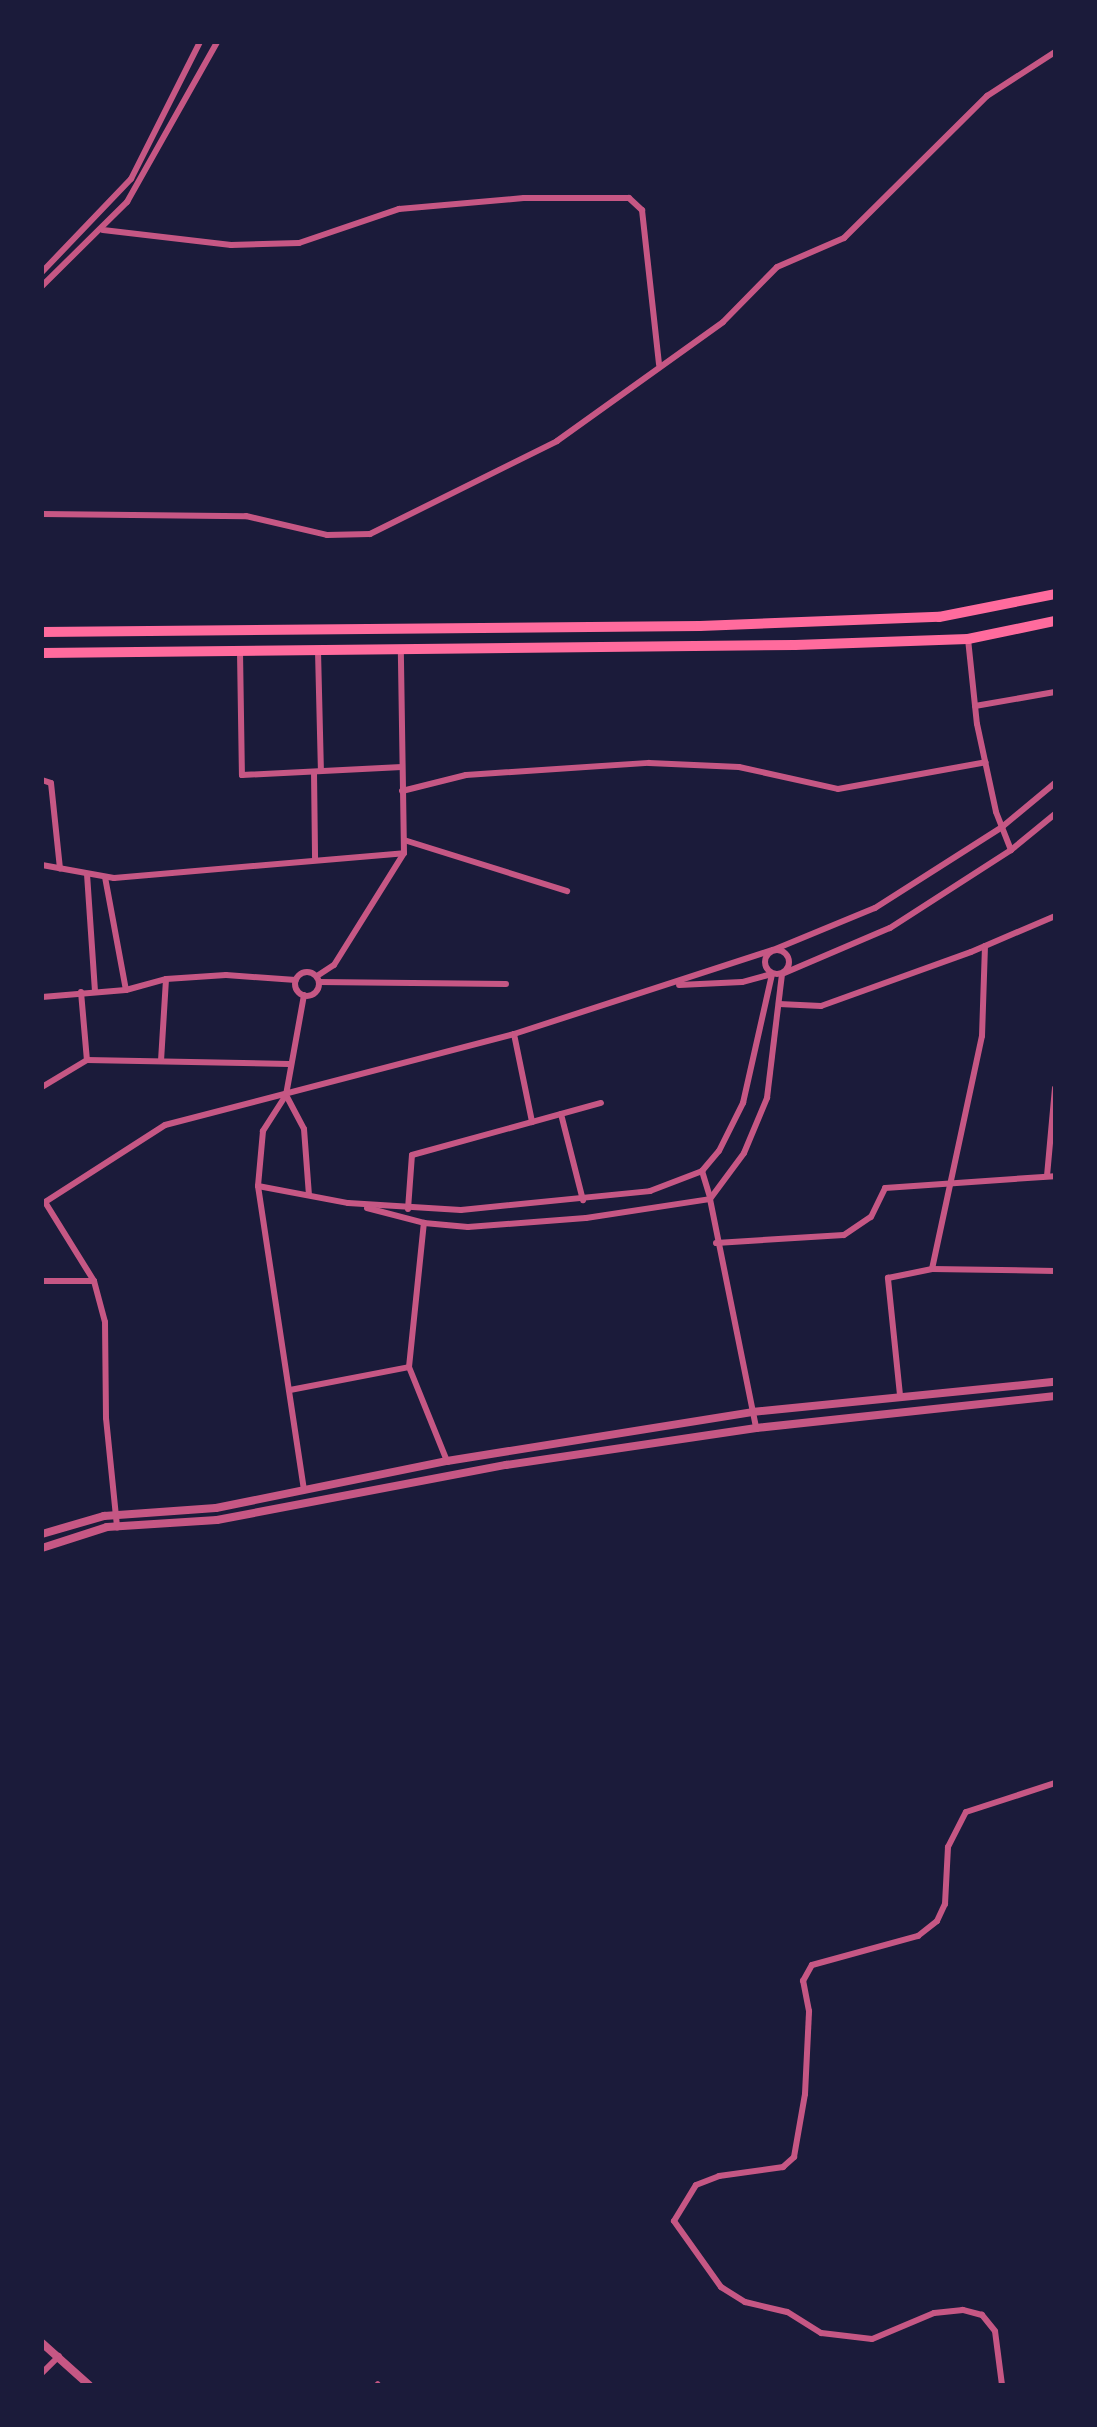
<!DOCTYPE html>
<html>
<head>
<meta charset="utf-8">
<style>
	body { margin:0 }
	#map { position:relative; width:1097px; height:2427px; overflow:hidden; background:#1b1b3a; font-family:"IBM Plex Sans",sans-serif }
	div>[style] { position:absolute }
	.minor>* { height:6px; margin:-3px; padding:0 3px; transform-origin:3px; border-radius:3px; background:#c65784 }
	.minor>.ring { margin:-3px; padding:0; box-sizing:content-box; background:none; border:6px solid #c65784; border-radius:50% }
	.tertiary>* { height:8px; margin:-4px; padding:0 4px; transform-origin:4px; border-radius:4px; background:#c65784 }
	.primary>* { height:10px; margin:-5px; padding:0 5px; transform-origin:5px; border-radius:5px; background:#ff6b9d }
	span { translate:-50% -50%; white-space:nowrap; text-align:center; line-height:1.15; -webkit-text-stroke:8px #1b1b3a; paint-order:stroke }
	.frame { position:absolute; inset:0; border:44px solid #1b1b3a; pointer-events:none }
</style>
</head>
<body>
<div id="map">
	<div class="minor">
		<i style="left:103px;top:230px;width:129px;rotate:6.7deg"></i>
		<i style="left:231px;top:245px;width:68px;rotate:-1.7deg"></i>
		<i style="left:299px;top:243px;width:106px;rotate:-18.8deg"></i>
		<i style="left:399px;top:209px;width:125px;rotate:-5deg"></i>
		<i style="left:524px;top:198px;width:105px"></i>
		<i style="left:629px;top:198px;width:18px;rotate:43deg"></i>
		<i style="left:642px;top:210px;width:155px;rotate:83.7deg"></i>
		<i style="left:42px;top:272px;width:129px;rotate:-46.3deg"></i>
		<i style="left:131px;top:179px;width:153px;rotate:-63.3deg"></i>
		<i style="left:42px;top:286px;width:120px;rotate:-44.7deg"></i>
		<i style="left:127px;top:202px;width:184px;rotate:-60.6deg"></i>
		<i style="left:42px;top:514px;width:204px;rotate:0.6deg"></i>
		<i style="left:246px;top:516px;width:83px;rotate:13.2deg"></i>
		<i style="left:327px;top:535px;width:43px;rotate:-1.3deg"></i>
		<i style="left:370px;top:534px;width:209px;rotate:-26.4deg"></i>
		<i style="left:557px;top:441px;width:204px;rotate:-35.6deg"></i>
		<i style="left:723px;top:322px;width:77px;rotate:-45.5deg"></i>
		<i style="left:777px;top:267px;width:73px;rotate:-23.4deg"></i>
		<i style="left:844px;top:238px;width:202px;rotate:-44.8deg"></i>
		<i style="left:987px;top:96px;width:81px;rotate:-32.9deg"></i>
		<i style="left:968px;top:639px;width:85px;rotate:84deg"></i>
		<i style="left:977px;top:724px;width:90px;rotate:77.8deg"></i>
		<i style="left:996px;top:812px;width:41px;rotate:68.5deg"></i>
		<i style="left:318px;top:651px;width:120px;rotate:88.6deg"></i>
		<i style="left:240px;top:652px;width:123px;rotate:89.1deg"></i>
		<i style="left:242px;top:775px;width:160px;rotate:-2.9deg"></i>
		<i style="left:975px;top:706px;width:81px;rotate:-9.9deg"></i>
		<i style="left:314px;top:772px;width:88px;rotate:89.3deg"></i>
		<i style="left:42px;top:780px;width:9px;rotate:18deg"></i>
		<i style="left:51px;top:783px;width:86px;rotate:84deg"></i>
		<i style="left:402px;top:791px;width:66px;rotate:-14deg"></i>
		<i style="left:466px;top:775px;width:183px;rotate:-3.8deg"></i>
		<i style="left:649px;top:763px;width:90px;rotate:2.5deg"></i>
		<i style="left:739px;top:767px;width:101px;rotate:12.5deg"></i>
		<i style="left:838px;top:789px;width:150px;rotate:-10.3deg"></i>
		<i style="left:404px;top:840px;width:171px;rotate:17.4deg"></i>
		<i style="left:42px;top:865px;width:73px;rotate:10.2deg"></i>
		<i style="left:114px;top:878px;width:291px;rotate:-4.9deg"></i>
		<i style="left:87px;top:874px;width:117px;rotate:86.1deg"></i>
		<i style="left:105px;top:877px;width:115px;rotate:79.5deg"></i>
		<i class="ring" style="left:765px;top:950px;width:18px;height:18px"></i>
		<i class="ring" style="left:295px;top:972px;width:18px;height:18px"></i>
		<i style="left:317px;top:976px;width:20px;rotate:-33deg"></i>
		<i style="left:334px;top:965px;width:132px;rotate:-58deg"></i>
		<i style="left:404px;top:853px;width:202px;rotate:-90.9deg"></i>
		<i style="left:319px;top:982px;width:187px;rotate:0.6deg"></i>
		<i style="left:81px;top:992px;width:68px;rotate:85deg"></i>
		<i style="left:87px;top:1060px;width:202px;rotate:1.1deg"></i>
		<i style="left:304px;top:995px;width:102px;rotate:100.2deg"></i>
		<i style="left:286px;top:1095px;width:43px;rotate:122.6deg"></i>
		<i style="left:263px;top:1131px;width:55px;rotate:95.2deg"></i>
		<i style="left:258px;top:1186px;width:308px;rotate:81.4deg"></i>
		<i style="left:42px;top:997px;width:84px;rotate:-4.8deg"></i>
		<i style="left:126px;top:990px;width:41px;rotate:-15.4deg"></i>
		<i style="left:166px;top:979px;width:60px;rotate:-3.8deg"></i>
		<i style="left:226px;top:975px;width:70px;rotate:4.1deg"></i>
		<i style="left:779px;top:1004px;width:42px;rotate:2.7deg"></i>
		<i style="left:821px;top:1006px;width:159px;rotate:-19.8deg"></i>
		<i style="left:971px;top:952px;width:91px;rotate:-23.2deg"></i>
		<i style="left:514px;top:1034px;width:90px;rotate:78.4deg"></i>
		<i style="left:161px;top:1061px;width:82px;rotate:-86.5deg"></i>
		<i style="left:42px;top:1087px;width:52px;rotate:-31deg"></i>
		<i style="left:286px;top:1095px;width:38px;rotate:62deg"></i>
		<i style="left:304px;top:1129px;width:66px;rotate:85.7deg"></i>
		<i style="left:561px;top:1114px;width:89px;rotate:75.7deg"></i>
		<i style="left:702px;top:1171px;width:28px;rotate:73deg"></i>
		<i style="left:1047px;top:1176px;width:88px;rotate:-84.8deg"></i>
		<i style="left:258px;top:1186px;width:92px;rotate:10.7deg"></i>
		<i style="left:348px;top:1203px;width:113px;rotate:3.5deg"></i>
		<i style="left:461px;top:1210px;width:190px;rotate:-5.7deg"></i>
		<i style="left:650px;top:1191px;width:56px;rotate:-21deg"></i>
		<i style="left:702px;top:1171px;width:26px;rotate:-50deg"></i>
		<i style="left:719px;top:1151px;width:54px;rotate:-63.4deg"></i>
		<i style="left:743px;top:1103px;width:132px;rotate:-77.3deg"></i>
		<i style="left:772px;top:974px;width:31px;rotate:165deg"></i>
		<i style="left:742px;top:982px;width:63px;rotate:177.3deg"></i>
		<i style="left:710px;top:1199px;width:57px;rotate:-53.5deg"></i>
		<i style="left:744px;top:1153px;width:60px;rotate:-67.3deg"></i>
		<i style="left:767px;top:1098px;width:125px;rotate:-83.1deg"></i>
		<i style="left:782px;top:974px;width:117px;rotate:-23.1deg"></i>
		<i style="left:890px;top:928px;width:144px;rotate:-32.8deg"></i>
		<i style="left:1011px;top:850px;width:57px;rotate:-39.3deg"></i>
		<i style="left:45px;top:1202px;width:93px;rotate:58.2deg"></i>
		<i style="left:94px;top:1281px;width:42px;rotate:75deg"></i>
		<i style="left:105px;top:1322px;width:96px;rotate:89.4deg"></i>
		<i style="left:106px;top:1418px;width:110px;rotate:84.2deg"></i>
		<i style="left:42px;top:1204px;width:146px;rotate:-32.7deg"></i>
		<i style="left:165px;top:1125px;width:361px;rotate:-14.6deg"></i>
		<i style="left:514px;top:1034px;width:272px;rotate:-18deg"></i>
		<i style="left:773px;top:950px;width:110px;rotate:-22.4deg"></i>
		<i style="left:875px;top:908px;width:151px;rotate:-32.5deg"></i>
		<i style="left:1002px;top:827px;width:69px;rotate:-39.7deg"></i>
		<i style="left:367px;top:1208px;width:59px;rotate:14.7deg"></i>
		<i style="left:424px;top:1223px;width:44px;rotate:5.2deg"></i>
		<i style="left:468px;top:1227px;width:118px;rotate:-4.4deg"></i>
		<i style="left:586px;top:1218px;width:125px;rotate:-8.7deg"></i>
		<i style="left:710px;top:1199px;width:234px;rotate:78.6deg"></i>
		<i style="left:408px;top:1209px;width:54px;rotate:-85.8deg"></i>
		<i style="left:412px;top:1155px;width:196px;rotate:-15.4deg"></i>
		<i style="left:716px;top:1243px;width:128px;rotate:-3.6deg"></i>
		<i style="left:844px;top:1235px;width:32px;rotate:-34deg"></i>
		<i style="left:871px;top:1217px;width:32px;rotate:-64deg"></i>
		<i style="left:885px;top:1188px;width:170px;rotate:-4deg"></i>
		<i style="left:932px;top:1269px;width:238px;rotate:-77.9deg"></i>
		<i style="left:982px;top:1036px;width:90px;rotate:-88.1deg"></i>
		<i style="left:42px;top:1281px;width:52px"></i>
		<i style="left:409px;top:1367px;width:101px;rotate:68deg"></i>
		<i style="left:290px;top:1390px;width:121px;rotate:-10.9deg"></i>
		<i style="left:409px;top:1367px;width:145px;rotate:-84.1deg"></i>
		<i style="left:900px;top:1395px;width:118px;rotate:-95.9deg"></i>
		<i style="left:888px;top:1278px;width:45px;rotate:-11.6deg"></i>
		<i style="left:932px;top:1269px;width:123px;rotate:0.9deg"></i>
		<i style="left:42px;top:2373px;width:24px;rotate:-45deg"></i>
		<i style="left:377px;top:2385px;width:1px;rotate:-45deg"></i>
		<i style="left:1002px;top:2385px;width:54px;rotate:-97.4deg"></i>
		<i style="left:995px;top:2331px;width:21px;rotate:-129deg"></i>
		<i style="left:982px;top:2315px;width:20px;rotate:-165deg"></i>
		<i style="left:963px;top:2310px;width:29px;rotate:174deg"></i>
		<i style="left:934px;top:2313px;width:67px;rotate:157.2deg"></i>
		<i style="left:872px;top:2339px;width:51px;rotate:-173.3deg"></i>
		<i style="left:821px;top:2333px;width:40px;rotate:-148deg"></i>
		<i style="left:787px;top:2312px;width:43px;rotate:-166.6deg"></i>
		<i style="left:745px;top:2302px;width:28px;rotate:-148deg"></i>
		<i style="left:721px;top:2287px;width:81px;rotate:-125.5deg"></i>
		<i style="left:674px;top:2221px;width:42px;rotate:-58.6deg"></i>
		<i style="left:696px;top:2185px;width:25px;rotate:-21deg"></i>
		<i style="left:719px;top:2176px;width:65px;rotate:-8deg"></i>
		<i style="left:783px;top:2167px;width:15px;rotate:-42deg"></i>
		<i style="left:794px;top:2157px;width:64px;rotate:-80.1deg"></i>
		<i style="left:805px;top:2094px;width:83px;rotate:-87.2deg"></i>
		<i style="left:809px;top:2011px;width:31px;rotate:-101deg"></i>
		<i style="left:803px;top:1981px;width:18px;rotate:-61deg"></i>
		<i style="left:812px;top:1965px;width:110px;rotate:-15.3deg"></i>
		<i style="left:918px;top:1936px;width:24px;rotate:-38deg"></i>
		<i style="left:937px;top:1921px;width:19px;rotate:-65deg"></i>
		<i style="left:945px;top:1904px;width:57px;rotate:-87deg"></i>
		<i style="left:948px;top:1847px;width:39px;rotate:-63deg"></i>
		<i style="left:966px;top:1812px;width:94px;rotate:-18deg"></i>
	</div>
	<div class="tertiary">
		<i style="left:42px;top:1534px;width:65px;rotate:-16.2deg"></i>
		<i style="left:104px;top:1516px;width:112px;rotate:-4.1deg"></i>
		<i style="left:216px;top:1508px;width:236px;rotate:-11.5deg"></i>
		<i style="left:447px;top:1461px;width:309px;rotate:-9.1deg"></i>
		<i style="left:752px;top:1412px;width:304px;rotate:-5.7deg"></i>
		<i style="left:42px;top:1548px;width:68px;rotate:-17.9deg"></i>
		<i style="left:107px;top:1527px;width:110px;rotate:-3.6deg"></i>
		<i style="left:217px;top:1520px;width:294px;rotate:-10.8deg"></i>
		<i style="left:506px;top:1465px;width:253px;rotate:-8.4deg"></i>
		<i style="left:756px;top:1428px;width:301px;rotate:-6.1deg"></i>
		<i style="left:42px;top:2343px;width:63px;rotate:41.8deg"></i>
	</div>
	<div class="primary">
		<i style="left:42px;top:632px;width:658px;rotate:-0.52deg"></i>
		<i style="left:700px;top:626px;width:239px;rotate:-2.2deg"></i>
		<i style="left:939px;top:617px;width:118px;rotate:-11.2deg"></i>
		<i style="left:42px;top:653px;width:753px;rotate:-0.61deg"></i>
		<i style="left:795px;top:645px;width:173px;rotate:-2deg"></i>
		<i style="left:968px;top:639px;width:89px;rotate:-11.7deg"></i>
	</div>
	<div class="frame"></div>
</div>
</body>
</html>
